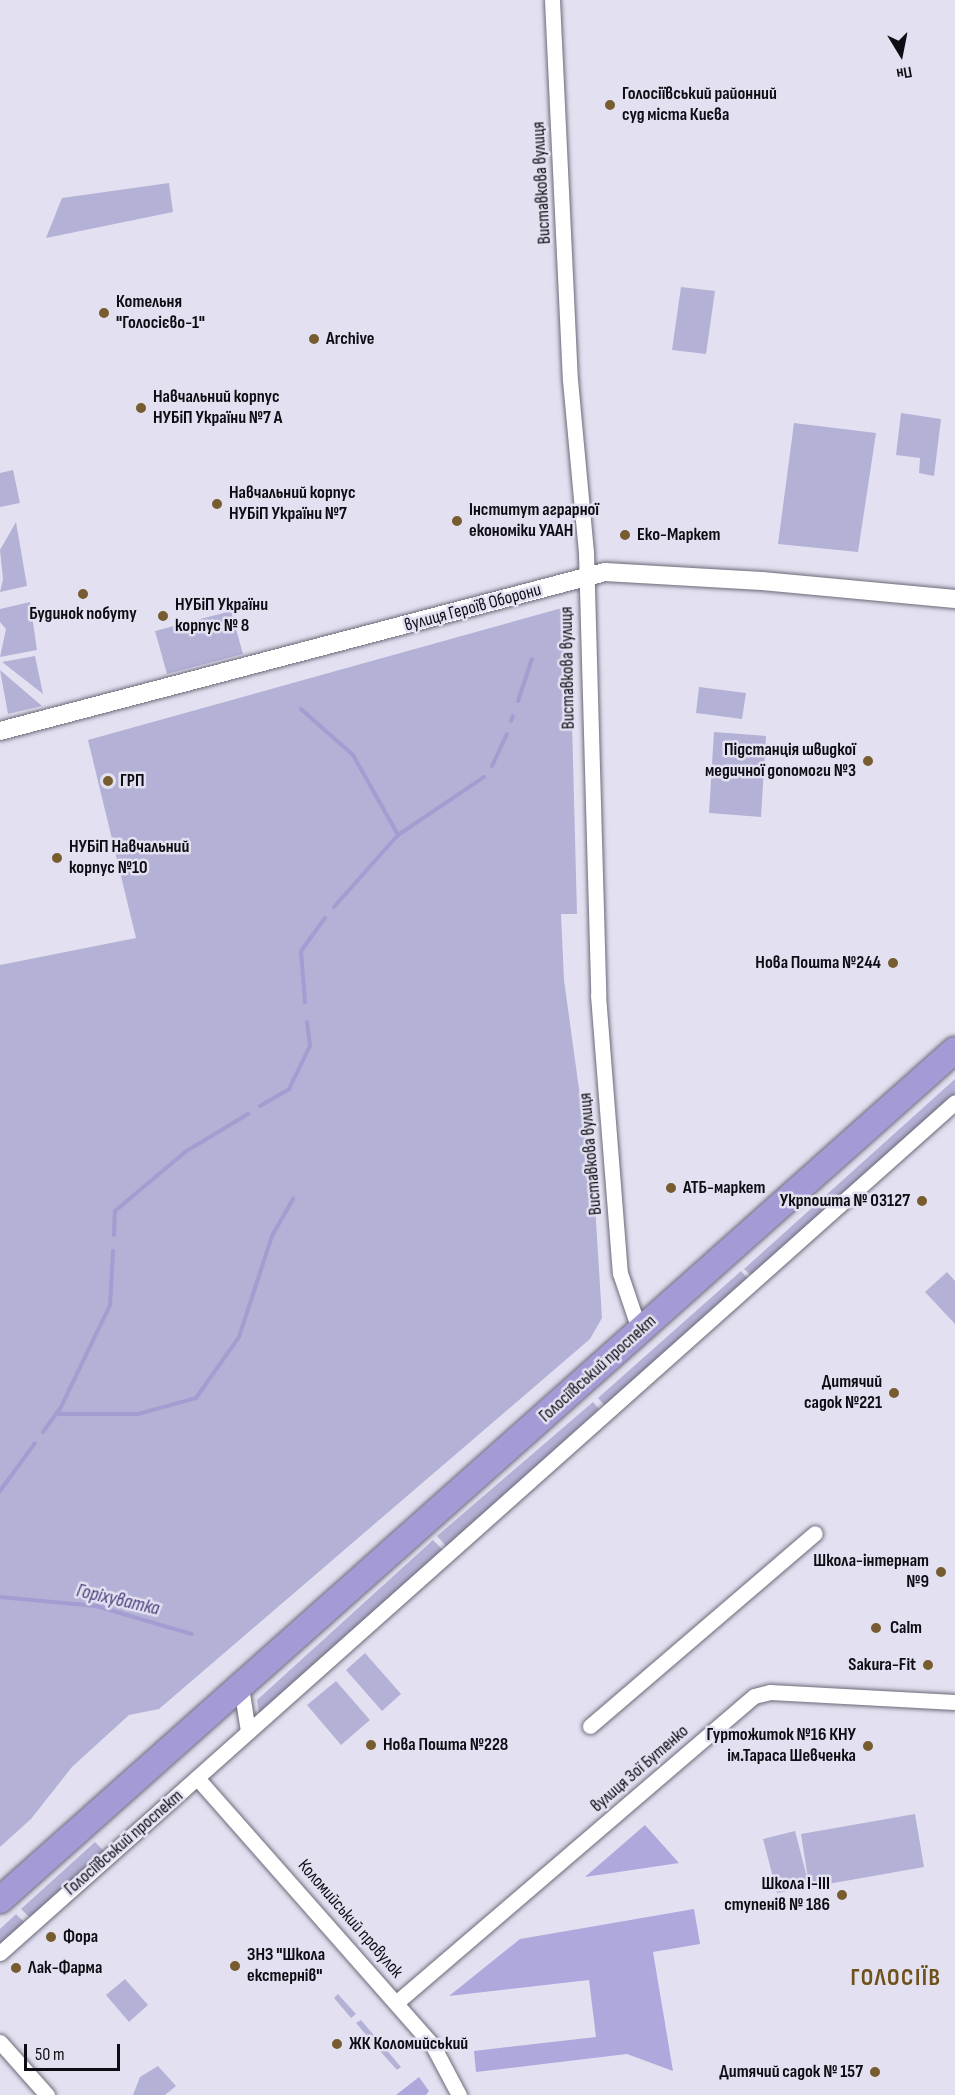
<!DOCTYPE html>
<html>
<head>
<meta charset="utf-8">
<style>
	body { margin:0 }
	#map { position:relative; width:955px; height:2095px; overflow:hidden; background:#e3e1f1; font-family:"Sofia Sans Condensed",sans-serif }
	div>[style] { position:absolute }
	.green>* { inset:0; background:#b4b1d6 }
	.forest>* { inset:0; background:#aea8dc }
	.stream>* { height:4px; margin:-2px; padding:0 2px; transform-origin:2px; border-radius:2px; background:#a39dd1 }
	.roads { filter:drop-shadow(0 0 2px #6b6a78) drop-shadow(0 0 2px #6b6a78) }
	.minor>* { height:15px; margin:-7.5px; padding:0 7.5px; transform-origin:7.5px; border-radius:7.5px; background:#fff }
	.tertiary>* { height:18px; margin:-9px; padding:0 9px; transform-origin:9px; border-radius:9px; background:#fff }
	.trunk>* { height:26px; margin:-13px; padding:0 13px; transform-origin:13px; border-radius:13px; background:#a49bd6 }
	.dots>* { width:16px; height:16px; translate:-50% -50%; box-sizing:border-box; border:3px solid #e3e1f1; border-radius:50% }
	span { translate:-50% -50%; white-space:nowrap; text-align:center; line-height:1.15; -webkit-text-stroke:5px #e3e1f1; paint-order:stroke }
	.poi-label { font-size:18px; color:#0e0d13; font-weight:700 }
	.left { translate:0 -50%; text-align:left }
	.right { translate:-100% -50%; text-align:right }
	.street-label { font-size:18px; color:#0e0d13 }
	.water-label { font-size:20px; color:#4b3f7f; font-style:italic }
	.district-label { font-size:24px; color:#6f521b; font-weight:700; letter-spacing:1.5px }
	.north { position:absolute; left:871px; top:24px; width:60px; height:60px; -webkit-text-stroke:4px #e3e1f1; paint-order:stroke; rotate:170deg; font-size:16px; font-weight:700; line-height:24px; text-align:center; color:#0e0d13 }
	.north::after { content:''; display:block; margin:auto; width:21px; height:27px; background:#0e0d13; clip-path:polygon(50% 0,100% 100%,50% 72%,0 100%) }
	.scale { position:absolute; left:24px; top:2044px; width:96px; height:27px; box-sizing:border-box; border:3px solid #0e0d13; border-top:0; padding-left:8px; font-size:18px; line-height:21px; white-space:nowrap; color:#0e0d13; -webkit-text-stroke:4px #e3e1f1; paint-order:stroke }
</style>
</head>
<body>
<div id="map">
	<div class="green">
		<i style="clip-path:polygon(169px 183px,173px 212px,46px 238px,62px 198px)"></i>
		<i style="clip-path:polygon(681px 287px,715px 291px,706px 354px,672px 350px)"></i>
		<i style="clip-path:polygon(901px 413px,941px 419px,934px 476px,919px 473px,920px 458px,896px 455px)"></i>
		<i style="clip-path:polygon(794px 423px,876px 433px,858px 552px,778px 544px)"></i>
		<i style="clip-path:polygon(13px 470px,20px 503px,0 507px,0 473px)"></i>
		<i style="clip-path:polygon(16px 522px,27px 586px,0 592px,3px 579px,0 550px)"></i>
		<i style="clip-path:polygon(30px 602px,37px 650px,0 657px,6px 629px,0 622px,0 609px)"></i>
		<i style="clip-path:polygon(569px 606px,577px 914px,561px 914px,564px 980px,595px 1205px,602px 1318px,590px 1339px,159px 1709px,129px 1715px,72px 1767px,31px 1819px,0 1847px,0 965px,136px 938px,88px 740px)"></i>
		<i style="clip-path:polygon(231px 611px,243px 654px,167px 674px,155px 631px)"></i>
		<i style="clip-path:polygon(35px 656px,43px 694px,2px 662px)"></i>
		<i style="clip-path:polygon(0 670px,42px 706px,8px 714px)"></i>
		<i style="clip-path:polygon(699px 687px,746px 693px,742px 719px,696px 713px)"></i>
		<i style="clip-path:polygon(714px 732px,766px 736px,761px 817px,709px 813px)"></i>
		<i style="clip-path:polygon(955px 1079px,955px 1095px,752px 1276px,744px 1269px)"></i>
		<i style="clip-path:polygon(741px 1271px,748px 1279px,605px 1406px,598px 1398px)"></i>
		<i style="clip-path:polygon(947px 1272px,955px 1281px,955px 1324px,925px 1292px)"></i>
		<i style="clip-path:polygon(593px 1402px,599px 1409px,447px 1547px,437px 1536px)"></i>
		<i style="clip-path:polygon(433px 1540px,443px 1550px,259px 1714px,257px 1700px)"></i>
		<i style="clip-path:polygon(365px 1653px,401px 1694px,382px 1711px,346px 1670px)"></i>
		<i style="clip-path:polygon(336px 1681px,370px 1720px,341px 1745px,307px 1705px)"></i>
		<i style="clip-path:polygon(915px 1814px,924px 1867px,777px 1893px,763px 1839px,795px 1831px,809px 1885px,801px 1834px)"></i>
		<i style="clip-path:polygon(95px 1842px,106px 1853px,31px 1919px,21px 1909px)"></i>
		<i style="clip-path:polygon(16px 1914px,25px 1923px,0 1946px,0 1929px)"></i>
		<i style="clip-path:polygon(125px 1979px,148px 2005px,129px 2022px,106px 1995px)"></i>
		<i style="clip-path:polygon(338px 1994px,356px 2014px,351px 2018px,334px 1998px)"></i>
		<i style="clip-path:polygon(361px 2020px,378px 2040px,374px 2044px,356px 2023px)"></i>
		<i style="clip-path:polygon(384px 2047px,401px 2067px,397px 2070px,379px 2050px)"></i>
		<i style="clip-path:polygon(158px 2066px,176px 2086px,165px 2095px,133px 2095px,140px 2077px)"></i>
	</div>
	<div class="forest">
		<i style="clip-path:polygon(645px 1825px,679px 1863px,585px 1877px)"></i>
		<i style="clip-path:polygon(694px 1909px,700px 1944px,653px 1952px,673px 2071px,627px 2054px,476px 2072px,474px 2051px,596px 2037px,589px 1980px,449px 1996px,520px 1939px)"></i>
		<i style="clip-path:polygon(419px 2077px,429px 2091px,426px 2095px,396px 2095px)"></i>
	</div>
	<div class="stream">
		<i style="left:518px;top:701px;width:44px;rotate:-71.6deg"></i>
		<i style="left:301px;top:709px;width:69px;rotate:41.5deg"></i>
		<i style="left:353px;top:755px;width:92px;rotate:60.6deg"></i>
		<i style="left:511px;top:721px;width:5px;rotate:-68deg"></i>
		<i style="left:492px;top:766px;width:35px;rotate:-65deg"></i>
		<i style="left:334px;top:907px;width:96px;rotate:-48.4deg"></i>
		<i style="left:398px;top:835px;width:104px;rotate:-34deg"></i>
		<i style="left:305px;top:1002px;width:51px;rotate:-94.5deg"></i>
		<i style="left:301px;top:951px;width:41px;rotate:-54deg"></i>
		<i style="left:260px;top:1106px;width:34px;rotate:-30deg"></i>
		<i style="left:289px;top:1089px;width:48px;rotate:-64deg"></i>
		<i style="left:310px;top:1046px;width:24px;rotate:-97deg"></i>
		<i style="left:114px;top:1235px;width:24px;rotate:-88deg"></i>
		<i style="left:115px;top:1211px;width:92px;rotate:-40.1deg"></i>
		<i style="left:185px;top:1152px;width:74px;rotate:-31.1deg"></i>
		<i style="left:56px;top:1414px;width:82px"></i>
		<i style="left:138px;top:1414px;width:60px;rotate:-15.4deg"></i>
		<i style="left:196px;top:1398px;width:75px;rotate:-54.8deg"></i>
		<i style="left:239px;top:1337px;width:106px;rotate:-71.9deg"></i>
		<i style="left:272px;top:1236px;width:43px;rotate:-60.4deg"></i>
		<i style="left:43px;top:1432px;width:29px;rotate:-54deg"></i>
		<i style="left:60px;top:1409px;width:115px;rotate:-64.3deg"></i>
		<i style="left:110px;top:1305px;width:54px;rotate:-86.8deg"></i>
		<i style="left:0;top:1491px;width:59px;rotate:-53.9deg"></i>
		<i style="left:0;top:1597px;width:96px;rotate:5.4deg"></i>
		<i style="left:96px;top:1606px;width:100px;rotate:16.3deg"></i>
	</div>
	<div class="roads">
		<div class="minor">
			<i style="left:552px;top:0;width:380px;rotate:87.3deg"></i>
			<i style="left:570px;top:380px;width:174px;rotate:84.7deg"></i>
			<i style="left:586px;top:553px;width:442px;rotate:88.4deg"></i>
			<i style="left:598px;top:995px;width:279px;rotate:85.5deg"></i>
			<i style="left:620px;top:1273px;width:62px;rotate:71.3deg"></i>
			<i style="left:241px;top:1687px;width:45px;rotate:81deg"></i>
			<i style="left:590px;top:1726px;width:296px;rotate:-40.6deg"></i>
			<i style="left:198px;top:1779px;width:354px;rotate:48.6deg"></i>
			<i style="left:432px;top:2044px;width:58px;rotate:62.1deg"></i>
			<i style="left:0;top:1953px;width:1279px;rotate:-41.7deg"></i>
			<i style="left:397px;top:2002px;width:470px;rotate:-40.6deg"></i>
			<i style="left:754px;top:1696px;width:16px;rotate:-14deg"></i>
			<i style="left:770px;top:1692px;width:185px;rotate:3.1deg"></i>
			<i style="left:0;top:2042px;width:71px;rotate:48.4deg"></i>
		</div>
		<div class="tertiary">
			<i style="left:0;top:731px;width:626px;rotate:-14.72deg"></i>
			<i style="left:605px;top:572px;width:157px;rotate:3.3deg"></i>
			<i style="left:762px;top:581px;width:194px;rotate:5.3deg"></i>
		</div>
		<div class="trunk">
			<i style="left:0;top:1900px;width:1278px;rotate:-41.67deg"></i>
		</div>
	</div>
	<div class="dots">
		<i style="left:610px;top:105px;background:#765c2e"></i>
		<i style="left:104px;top:313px;background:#765c2e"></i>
		<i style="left:314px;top:339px;background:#765c2e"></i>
		<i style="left:141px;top:408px;background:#765c2e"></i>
		<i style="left:217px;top:504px;background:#765c2e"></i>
		<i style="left:457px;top:521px;background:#765c2e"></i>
		<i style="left:625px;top:535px;background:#765c2e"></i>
		<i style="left:83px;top:594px;background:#765c2e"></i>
		<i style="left:163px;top:616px;background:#765c2e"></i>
		<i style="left:868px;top:761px;background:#765c2e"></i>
		<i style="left:108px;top:781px;background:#765c2e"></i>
		<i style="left:57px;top:858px;background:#765c2e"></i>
		<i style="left:893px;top:963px;background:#765c2e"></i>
		<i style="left:671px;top:1188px;background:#765c2e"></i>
		<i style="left:922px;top:1201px;background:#765c2e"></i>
		<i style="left:894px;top:1393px;background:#765c2e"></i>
		<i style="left:941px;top:1572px;background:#765c2e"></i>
		<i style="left:876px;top:1628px;background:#765c2e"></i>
		<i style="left:928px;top:1665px;background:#765c2e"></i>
		<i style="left:371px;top:1745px;background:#765c2e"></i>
		<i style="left:868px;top:1746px;background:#765c2e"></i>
		<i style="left:842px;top:1895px;background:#765c2e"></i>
		<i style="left:51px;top:1937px;background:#765c2e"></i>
		<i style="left:235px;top:1966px;background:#765c2e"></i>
		<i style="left:16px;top:1968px;background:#765c2e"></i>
		<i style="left:337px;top:2044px;background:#765c2e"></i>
		<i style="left:875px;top:2072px;background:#765c2e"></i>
	</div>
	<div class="poi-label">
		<span class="left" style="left:622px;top:105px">Голосіївський районний<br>суд міста Києва</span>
		<span class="left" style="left:116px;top:313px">Котельня<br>"Голосієво-1"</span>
		<span class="left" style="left:326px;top:339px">Archive</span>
		<span class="left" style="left:153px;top:408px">Навчальний корпус<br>НУБіП України №7 А</span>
		<span class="left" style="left:229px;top:504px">Навчальний корпус<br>НУБіП України №7</span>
		<span class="left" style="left:469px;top:521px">Інститут аграрної<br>економіки УААН</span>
		<span class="left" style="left:637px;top:535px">Еко-Маркет</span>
		<span class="left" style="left:175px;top:616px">НУБіП України<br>корпус № 8</span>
		<span style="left:83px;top:614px">Будинок побуту</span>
		<span class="right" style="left:856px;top:761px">Підстанція швидкої<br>медичної допомоги №3</span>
		<span class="left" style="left:120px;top:781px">ГРП</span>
		<span class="left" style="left:69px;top:858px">НУБіП Навчальний<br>корпус №10</span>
		<span class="right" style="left:881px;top:963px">Нова Пошта №244</span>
		<span class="left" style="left:683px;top:1188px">АТБ-маркет</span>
		<span class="right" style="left:910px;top:1201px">Укрпошта № 03127</span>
		<span class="right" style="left:882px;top:1393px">Дитячий<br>садок №221</span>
		<span class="right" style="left:929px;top:1572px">Школа-інтернат<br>№9</span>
		<span class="left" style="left:890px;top:1628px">Calm</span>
		<span class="right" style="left:916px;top:1665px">Sakura-Fit</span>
		<span class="right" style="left:856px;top:1746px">Гуртожиток №16 КНУ<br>ім.Тараса Шевченка</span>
		<span class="left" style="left:383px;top:1745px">Нова Пошта №228</span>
		<span class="right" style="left:830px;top:1895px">Школа І-ІІІ<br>ступенів № 186</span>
		<span class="left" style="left:63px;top:1937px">Фора</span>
		<span class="left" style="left:247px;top:1966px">ЗНЗ "Школа<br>екстернів"</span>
		<span class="left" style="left:28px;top:1968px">Лак-Фарма</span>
		<span class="left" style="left:349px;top:2044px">ЖК Коломийський</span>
		<span class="right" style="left:863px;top:2072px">Дитячий садок № 157</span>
	</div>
	<div class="street-label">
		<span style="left:542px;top:183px;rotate:-93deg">Виставкова вулиця</span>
		<span style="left:473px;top:608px;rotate:-15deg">вулиця Героїв Оборони</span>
		<span style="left:568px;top:668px;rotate:-91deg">Виставкова вулиця</span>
		<span style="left:591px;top:1154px;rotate:-95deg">Виставкова вулиця</span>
		<span style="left:598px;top:1369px;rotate:-42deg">Голосіївський проспект</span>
		<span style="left:640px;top:1769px;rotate:-41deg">вулиця Зої Бутенко</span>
		<span style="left:124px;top:1843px;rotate:-41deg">Голосіївський проспект</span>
		<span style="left:350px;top:1919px;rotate:49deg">Коломийський провулок</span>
	</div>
	<div class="water-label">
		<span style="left:118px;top:1600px;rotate:13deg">Горіхуватка</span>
	</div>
	<div class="district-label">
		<span style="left:896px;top:1978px">ГОЛОСІЇВ</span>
	</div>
	<div class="north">Пн</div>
	<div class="scale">50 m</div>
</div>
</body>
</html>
